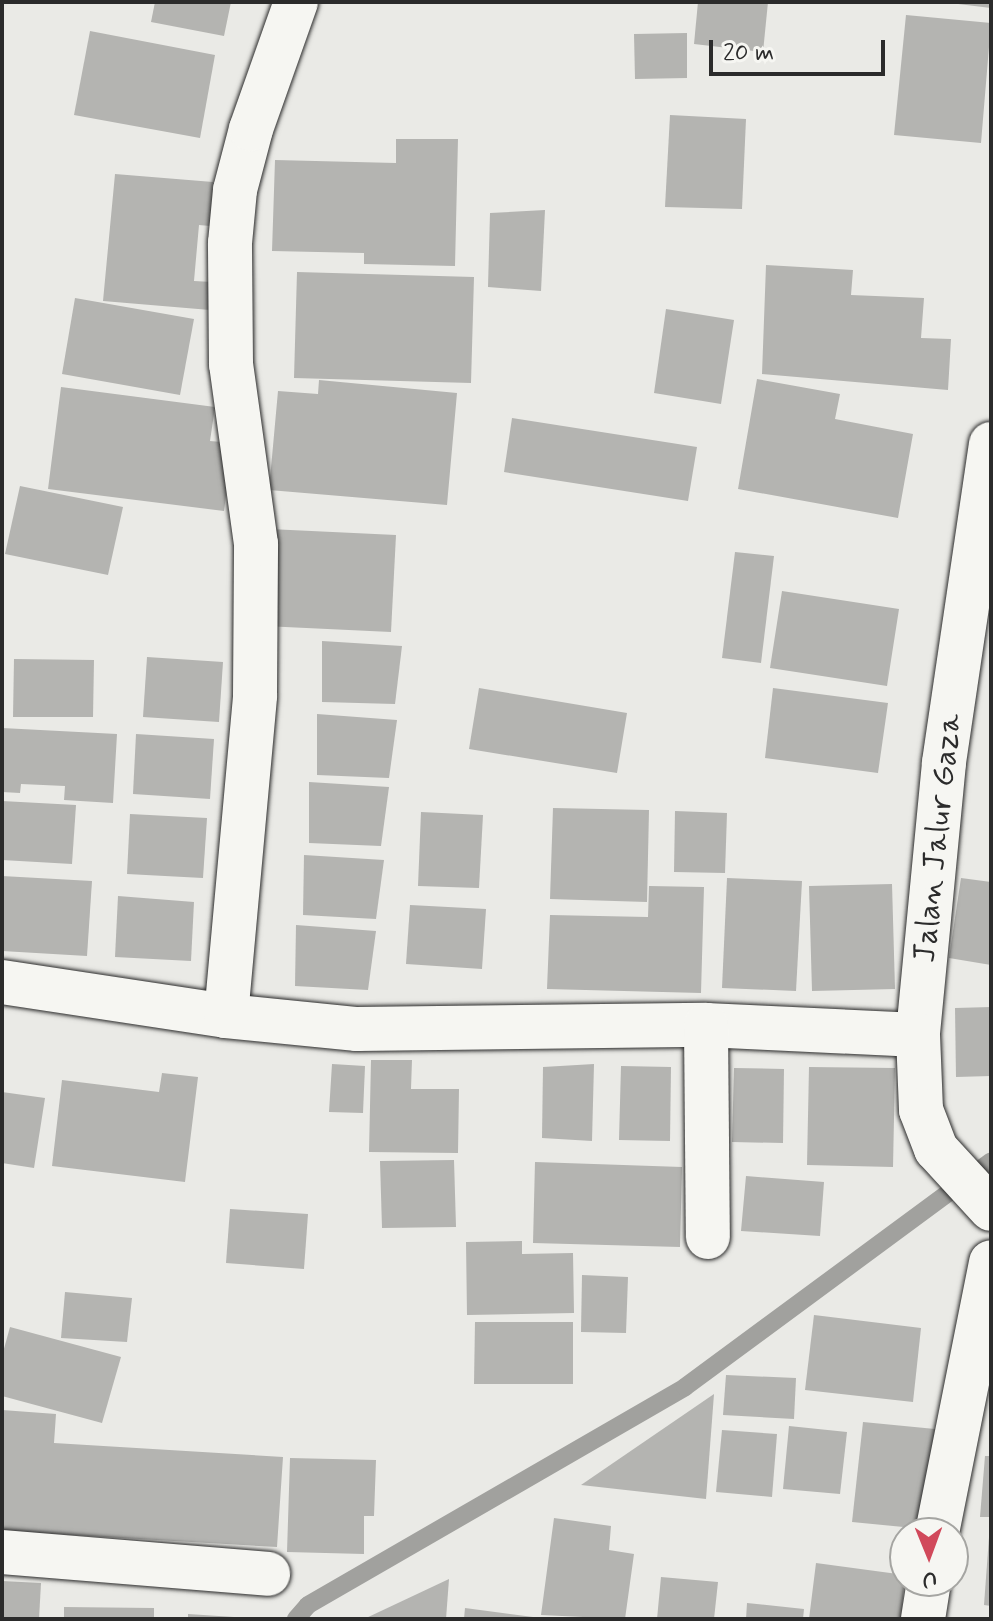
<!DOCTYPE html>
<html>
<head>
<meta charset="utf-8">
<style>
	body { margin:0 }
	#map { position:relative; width:993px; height:1621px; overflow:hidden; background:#eaeae6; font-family:Mynerve,sans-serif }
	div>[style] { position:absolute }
	.stream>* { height:18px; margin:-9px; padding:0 9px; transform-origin:9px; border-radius:9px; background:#a1a19e }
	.building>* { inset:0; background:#b4b4b1 }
	.roads { filter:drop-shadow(0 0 2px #2b2b2b) drop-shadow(0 0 2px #2b2b2b) }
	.minor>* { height:44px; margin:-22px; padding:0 22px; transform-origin:22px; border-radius:22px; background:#f6f6f2 }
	span { translate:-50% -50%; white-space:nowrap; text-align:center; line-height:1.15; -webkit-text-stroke:7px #f6f6f2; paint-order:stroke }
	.street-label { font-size:32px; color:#2b2b2b }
	.frame { position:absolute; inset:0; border:4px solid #2b2b2b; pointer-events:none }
	.north { position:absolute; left:889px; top:1517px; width:80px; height:80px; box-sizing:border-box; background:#f6f6f2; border:2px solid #a5a5a2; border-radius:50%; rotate:179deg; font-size:22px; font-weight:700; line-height:32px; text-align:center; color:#2b2b2b }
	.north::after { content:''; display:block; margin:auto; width:28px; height:36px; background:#d1495b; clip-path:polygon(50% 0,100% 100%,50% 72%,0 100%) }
	.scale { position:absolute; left:709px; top:40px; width:176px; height:36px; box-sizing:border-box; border:4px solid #2b2b2b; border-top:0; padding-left:10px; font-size:24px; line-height:28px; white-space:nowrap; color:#2b2b2b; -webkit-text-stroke:6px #f6f6f2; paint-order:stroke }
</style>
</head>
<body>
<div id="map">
	<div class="stream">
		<i style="left:296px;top:1619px;width:18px;rotate:-49deg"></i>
		<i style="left:308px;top:1605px;width:435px;rotate:-30deg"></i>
		<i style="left:685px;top:1387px;width:380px;rotate:-36.4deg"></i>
	</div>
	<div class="building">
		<i style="clip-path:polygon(155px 2px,231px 2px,224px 36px,151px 22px)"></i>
		<i style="clip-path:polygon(698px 2px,768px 2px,763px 52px,694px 44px)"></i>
		<i style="clip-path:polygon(958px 2px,991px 2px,991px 8px,958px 4px)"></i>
		<i style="clip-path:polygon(906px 15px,991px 23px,981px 143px,894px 135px)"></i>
		<i style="clip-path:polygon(90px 31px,215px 55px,200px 138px,74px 115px)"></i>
		<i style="clip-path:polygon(687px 33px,687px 78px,635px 79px,634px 34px)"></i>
		<i style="clip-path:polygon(670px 115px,746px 119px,742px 209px,665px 207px)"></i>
		<i style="clip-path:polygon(396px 139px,458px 139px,455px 266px,364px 264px,364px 253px,272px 251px,275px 160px,396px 163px)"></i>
		<i style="clip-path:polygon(115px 174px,213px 182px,210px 226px,199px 225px,194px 281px,212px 282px,210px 310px,103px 301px)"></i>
		<i style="clip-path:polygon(545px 210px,541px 291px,488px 287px,490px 213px)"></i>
		<i style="clip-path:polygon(766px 265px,853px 270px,851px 295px,924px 298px,921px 338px,951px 339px,948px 390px,762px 374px)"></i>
		<i style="clip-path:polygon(297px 272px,474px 277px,471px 383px,294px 378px)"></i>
		<i style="clip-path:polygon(75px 298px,194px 319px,180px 395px,62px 374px)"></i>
		<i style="clip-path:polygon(666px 309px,734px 320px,721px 404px,654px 393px)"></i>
		<i style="clip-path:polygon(757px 379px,840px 394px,835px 419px,913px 434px,898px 518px,738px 489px)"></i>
		<i style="clip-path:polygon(319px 380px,457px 393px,447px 505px,269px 490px,278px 391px,318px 394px)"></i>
		<i style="clip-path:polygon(61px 387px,215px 407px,210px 441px,233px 443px,224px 511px,48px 489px)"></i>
		<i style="clip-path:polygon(512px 418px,697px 447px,688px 501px,504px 472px)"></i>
		<i style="clip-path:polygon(20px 486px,123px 507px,108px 575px,5px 554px)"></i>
		<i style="clip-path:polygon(269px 529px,396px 535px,391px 632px,264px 626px)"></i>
		<i style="clip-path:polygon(735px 552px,774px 556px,761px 663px,722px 658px)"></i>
		<i style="clip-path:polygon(782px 591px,899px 609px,887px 686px,770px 668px)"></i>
		<i style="clip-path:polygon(322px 641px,402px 646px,395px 704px,322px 702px)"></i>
		<i style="clip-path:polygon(147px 657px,223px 662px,219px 722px,143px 717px)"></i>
		<i style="clip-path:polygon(14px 659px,94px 660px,93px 717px,13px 717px)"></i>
		<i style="clip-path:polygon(479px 688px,627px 713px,617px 773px,469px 749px)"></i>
		<i style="clip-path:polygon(773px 688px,888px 703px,878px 773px,765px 758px)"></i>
		<i style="clip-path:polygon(317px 714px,397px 720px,389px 778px,317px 775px)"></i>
		<i style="clip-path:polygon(2px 728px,117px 734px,113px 803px,64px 800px,65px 786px,21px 784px,20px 793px,2px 792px)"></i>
		<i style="clip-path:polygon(136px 734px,214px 739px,210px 799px,133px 794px)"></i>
		<i style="clip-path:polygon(309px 782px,389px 787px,381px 846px,309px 843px)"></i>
		<i style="clip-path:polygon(2px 801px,76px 805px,72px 864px,2px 860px)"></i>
		<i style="clip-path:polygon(553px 808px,649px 810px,647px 902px,550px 899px)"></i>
		<i style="clip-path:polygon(675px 811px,727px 813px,725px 873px,674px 872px)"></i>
		<i style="clip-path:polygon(421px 812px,483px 815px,479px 888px,418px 886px)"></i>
		<i style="clip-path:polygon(130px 814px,207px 818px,203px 878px,127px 874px)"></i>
		<i style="clip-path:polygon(304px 855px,384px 860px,376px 919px,303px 915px)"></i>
		<i style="clip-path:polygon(2px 876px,92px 881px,87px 956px,2px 951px)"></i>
		<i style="clip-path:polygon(727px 878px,802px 881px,796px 991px,722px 988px)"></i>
		<i style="clip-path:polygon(961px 878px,991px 882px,991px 965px,949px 958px)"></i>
		<i style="clip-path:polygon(892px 884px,895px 989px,812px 991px,809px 886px)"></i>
		<i style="clip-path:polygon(649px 886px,704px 887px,701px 993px,547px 989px,550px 915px,648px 917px)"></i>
		<i style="clip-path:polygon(118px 896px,194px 902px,191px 961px,115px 957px)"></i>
		<i style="clip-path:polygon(410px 905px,486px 909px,482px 969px,406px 964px)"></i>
		<i style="clip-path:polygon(296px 925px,376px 931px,368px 990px,295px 986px)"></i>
		<i style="clip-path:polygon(991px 1007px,991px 1076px,956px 1077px,955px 1008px)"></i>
		<i style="clip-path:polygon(371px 1060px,412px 1060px,411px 1089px,459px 1089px,458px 1153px,369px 1152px)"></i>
		<i style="clip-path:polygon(332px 1064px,365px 1066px,363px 1113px,329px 1112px)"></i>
		<i style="clip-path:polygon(594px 1064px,592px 1141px,542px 1138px,543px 1067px)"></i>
		<i style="clip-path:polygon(621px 1066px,671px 1067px,670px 1141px,619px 1140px)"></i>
		<i style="clip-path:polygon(809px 1067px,895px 1068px,893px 1167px,807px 1165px)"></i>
		<i style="clip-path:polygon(734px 1068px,784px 1069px,783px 1143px,732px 1142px)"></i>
		<i style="clip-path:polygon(162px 1073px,198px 1077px,185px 1182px,52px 1166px,62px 1080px,159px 1092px)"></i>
		<i style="clip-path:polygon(2px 1092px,45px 1098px,34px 1168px,2px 1163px)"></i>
		<i style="clip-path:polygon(454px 1160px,456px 1227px,382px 1228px,380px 1161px)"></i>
		<i style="clip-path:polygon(535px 1162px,682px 1167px,680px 1247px,533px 1243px)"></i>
		<i style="clip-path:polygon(746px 1176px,824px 1182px,820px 1236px,741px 1231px)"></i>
		<i style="clip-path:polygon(230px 1209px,308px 1214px,304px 1269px,226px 1263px)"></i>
		<i style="clip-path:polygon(522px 1241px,522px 1254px,573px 1253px,574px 1313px,467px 1315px,466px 1242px)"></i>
		<i style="clip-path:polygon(582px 1275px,628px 1277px,626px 1333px,581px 1332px)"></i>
		<i style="clip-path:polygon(65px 1292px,132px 1298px,127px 1342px,61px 1338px)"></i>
		<i style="clip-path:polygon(814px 1315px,921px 1328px,913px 1402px,805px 1390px)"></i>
		<i style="clip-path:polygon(475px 1322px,573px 1322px,573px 1384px,474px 1384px)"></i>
		<i style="clip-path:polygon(10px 1327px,121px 1357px,102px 1423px,2px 1396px,2px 1356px)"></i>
		<i style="clip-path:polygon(726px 1375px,796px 1378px,794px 1419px,723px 1415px)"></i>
		<i style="clip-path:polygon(714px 1394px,706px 1499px,581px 1485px)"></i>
		<i style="clip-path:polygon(2px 1410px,56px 1414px,54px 1443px,283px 1457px,277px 1547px,2px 1531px)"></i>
		<i style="clip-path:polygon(863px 1422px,935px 1429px,924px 1529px,852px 1522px)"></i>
		<i style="clip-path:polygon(789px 1426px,847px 1432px,840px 1494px,783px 1489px)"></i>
		<i style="clip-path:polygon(722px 1430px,777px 1434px,772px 1497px,716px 1492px)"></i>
		<i style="clip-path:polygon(985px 1456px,991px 1456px,991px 1517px,980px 1517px)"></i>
		<i style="clip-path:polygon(290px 1458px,376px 1460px,374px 1516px,364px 1516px,364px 1554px,287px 1552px)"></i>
		<i style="clip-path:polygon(554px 1518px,611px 1526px,609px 1550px,634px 1554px,625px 1619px,541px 1615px)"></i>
		<i style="clip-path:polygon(989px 1537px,991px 1537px,991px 1606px,984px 1605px)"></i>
		<i style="clip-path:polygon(816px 1563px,905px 1575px,901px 1619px,809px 1619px)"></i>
		<i style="clip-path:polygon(661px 1577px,718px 1582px,714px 1619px,657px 1619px)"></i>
		<i style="clip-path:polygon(449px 1579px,446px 1619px,364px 1619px)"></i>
		<i style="clip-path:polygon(2px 1581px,41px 1583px,39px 1619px,2px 1619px)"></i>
		<i style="clip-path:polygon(747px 1603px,804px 1609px,803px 1619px,746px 1619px)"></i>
		<i style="clip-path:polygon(64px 1607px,154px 1608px,154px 1619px,64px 1619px)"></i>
		<i style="clip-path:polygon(465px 1608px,533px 1617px,533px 1619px,464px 1619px)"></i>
		<i style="clip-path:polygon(188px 1614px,234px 1617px,234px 1619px,188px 1619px)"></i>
	</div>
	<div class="roads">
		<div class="minor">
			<i style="left:991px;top:444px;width:322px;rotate:98.4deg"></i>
			<i style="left:944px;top:763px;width:273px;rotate:95.5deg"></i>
			<i style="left:918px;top:1035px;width:75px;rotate:87.7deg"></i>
			<i style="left:921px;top:1110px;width:42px;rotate:69deg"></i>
			<i style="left:936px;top:1149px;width:81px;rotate:47.5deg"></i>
			<i style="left:2px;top:982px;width:227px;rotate:8.6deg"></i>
			<i style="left:226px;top:1016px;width:132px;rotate:5.7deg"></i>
			<i style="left:357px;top:1029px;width:349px;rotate:-0.7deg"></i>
			<i style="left:706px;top:1025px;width:212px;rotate:2.7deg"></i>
			<i style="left:226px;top:1016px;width:322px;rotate:-84.8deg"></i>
			<i style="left:255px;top:695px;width:151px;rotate:-89.6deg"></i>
			<i style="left:256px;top:544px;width:182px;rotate:-97.9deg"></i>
			<i style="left:231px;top:364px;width:121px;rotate:-90.5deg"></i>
			<i style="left:230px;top:243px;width:53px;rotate:-84.6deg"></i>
			<i style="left:235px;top:190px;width:63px;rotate:-75.3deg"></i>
			<i style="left:251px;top:129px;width:135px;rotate:-70.5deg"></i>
			<i style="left:706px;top:1025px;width:212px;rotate:89.5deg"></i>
			<i style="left:937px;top:1533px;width:276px;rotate:-78.7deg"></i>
			<i style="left:2px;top:1552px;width:267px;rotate:4.7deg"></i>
			<i style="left:923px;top:1619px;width:38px;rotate:-81deg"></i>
		</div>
	</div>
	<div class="street-label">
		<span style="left:938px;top:838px;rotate:-84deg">Jalan Jalur Gaza</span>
	</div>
	<div class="frame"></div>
	<div class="north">U</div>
	<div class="scale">20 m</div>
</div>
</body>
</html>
